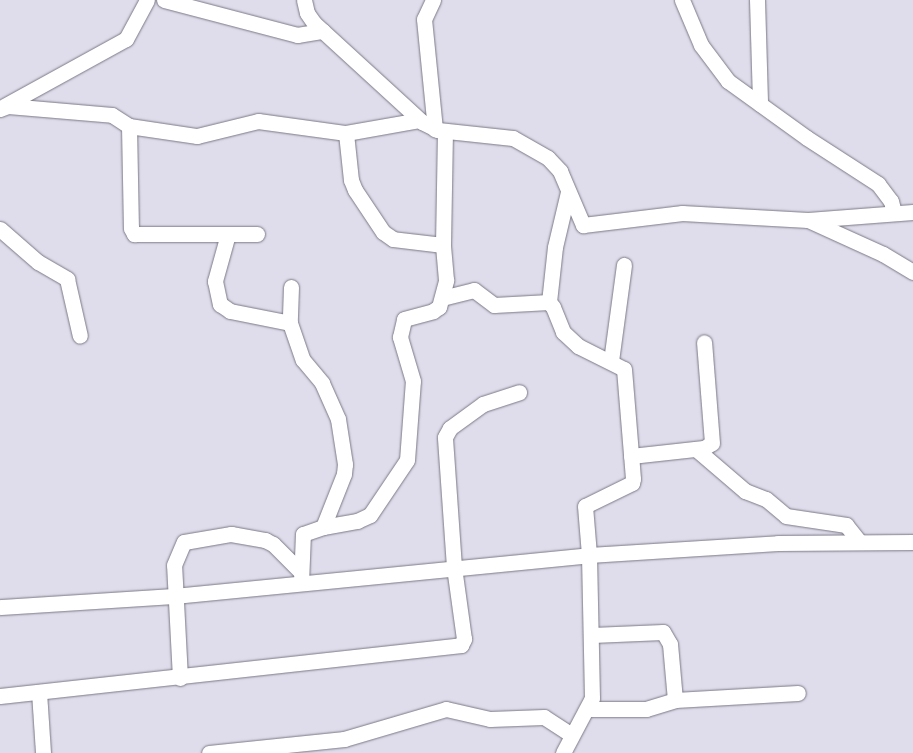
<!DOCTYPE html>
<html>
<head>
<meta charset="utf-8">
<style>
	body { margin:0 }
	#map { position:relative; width:913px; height:753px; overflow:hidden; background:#dfddeb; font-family:"Titillium Web",sans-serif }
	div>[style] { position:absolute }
	.roads { filter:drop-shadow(0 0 1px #7b7986) drop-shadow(0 0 1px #7b7986) }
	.minor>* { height:15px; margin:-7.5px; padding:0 7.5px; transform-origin:7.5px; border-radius:7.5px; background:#fff }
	span { translate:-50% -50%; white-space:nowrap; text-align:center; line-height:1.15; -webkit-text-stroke:4px #dfddeb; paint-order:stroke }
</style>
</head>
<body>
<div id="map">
	<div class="roads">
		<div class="minor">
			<i style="left:164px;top:0;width:138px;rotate:14.7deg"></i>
			<i style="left:297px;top:35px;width:26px;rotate:-9deg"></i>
			<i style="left:304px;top:0;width:13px;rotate:77deg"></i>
			<i style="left:307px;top:13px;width:12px;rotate:55deg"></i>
			<i style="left:314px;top:23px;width:147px;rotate:42.5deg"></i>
			<i style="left:422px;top:122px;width:18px;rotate:27deg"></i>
			<i style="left:438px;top:130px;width:75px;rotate:6.1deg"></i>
			<i style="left:513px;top:138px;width:40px;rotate:29.7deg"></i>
			<i style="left:548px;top:158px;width:18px;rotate:47deg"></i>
			<i style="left:560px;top:171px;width:59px;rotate:66.9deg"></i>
			<i style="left:583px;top:225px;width:100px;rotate:-6.9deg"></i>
			<i style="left:682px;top:213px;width:126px;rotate:3.2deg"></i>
			<i style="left:808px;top:220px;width:105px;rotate:-4.4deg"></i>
			<i style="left:433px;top:0;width:21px;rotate:115deg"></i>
			<i style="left:424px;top:19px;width:111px;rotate:84.3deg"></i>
			<i style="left:682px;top:0;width:49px;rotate:67.1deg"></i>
			<i style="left:701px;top:45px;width:45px;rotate:53.1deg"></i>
			<i style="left:728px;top:81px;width:97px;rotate:35.8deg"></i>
			<i style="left:807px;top:138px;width:85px;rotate:32.9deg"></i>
			<i style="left:878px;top:184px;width:21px;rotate:53deg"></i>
			<i style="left:891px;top:201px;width:12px;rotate:76deg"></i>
			<i style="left:757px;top:0;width:104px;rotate:88.3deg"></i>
			<i style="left:4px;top:106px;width:139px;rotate:-28.8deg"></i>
			<i style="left:126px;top:39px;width:44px;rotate:-61.7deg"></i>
			<i style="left:0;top:109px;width:9px;rotate:-21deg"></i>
			<i style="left:8px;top:106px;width:104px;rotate:4.9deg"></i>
			<i style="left:112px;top:115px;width:20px;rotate:33deg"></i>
			<i style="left:129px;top:126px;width:69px;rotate:8.4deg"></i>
			<i style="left:197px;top:136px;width:63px;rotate:-13.8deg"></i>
			<i style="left:258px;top:121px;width:89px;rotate:7.8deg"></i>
			<i style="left:346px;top:133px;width:74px;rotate:-10.1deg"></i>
			<i style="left:129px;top:126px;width:102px;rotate:88.9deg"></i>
			<i style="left:131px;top:228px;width:7px;rotate:63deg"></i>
			<i style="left:134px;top:234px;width:123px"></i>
			<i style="left:808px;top:220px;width:82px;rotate:24.4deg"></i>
			<i style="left:883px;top:254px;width:35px;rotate:31deg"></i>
			<i style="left:0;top:229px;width:50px;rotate:41deg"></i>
			<i style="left:38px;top:262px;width:34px;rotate:30deg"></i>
			<i style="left:67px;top:279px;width:58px;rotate:77.2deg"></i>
			<i style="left:228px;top:234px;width:49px;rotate:105.5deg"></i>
			<i style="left:215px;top:281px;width:24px;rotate:78deg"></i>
			<i style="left:220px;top:304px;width:12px;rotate:35deg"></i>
			<i style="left:230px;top:311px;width:61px;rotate:11.3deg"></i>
			<i style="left:443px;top:245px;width:114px;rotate:-89deg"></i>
			<i style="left:291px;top:287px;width:36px;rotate:92deg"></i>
			<i style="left:290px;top:323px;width:39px;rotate:71deg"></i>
			<i style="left:303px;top:360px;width:30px;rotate:50deg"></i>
			<i style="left:322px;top:383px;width:39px;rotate:66deg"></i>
			<i style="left:338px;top:419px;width:46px;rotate:81.2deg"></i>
			<i style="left:345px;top:464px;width:10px;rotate:96deg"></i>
			<i style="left:344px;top:474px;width:57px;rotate:111.6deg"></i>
			<i style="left:442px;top:298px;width:33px;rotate:-14deg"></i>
			<i style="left:474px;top:290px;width:25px;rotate:37deg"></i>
			<i style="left:494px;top:305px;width:55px;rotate:-3.1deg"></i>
			<i style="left:549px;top:302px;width:6px;rotate:51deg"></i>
			<i style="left:553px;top:307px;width:27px;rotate:68deg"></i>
			<i style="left:563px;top:332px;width:21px;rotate:43deg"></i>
			<i style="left:578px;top:346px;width:51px;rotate:26.6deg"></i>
			<i style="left:624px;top:369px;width:110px;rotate:85.3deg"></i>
			<i style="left:633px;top:479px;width:4px;rotate:104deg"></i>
			<i style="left:632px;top:483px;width:52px;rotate:153.9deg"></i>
			<i style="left:585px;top:506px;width:49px;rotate:85.3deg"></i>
			<i style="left:589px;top:555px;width:143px;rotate:88.8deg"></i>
			<i style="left:592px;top:698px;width:62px;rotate:117.8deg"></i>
			<i style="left:549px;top:302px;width:55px;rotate:-83.8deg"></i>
			<i style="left:555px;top:247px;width:57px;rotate:-76.7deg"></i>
			<i style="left:611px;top:361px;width:97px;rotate:-82.3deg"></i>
			<i style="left:696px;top:449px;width:65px;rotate:40.6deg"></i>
			<i style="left:745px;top:491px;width:22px;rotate:21deg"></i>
			<i style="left:766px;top:499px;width:26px;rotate:40deg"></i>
			<i style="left:786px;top:516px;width:61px;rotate:8.5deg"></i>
			<i style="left:846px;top:525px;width:22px;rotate:51deg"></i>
			<i style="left:631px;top:456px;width:73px;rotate:-6.3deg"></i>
			<i style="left:704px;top:448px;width:9px;rotate:-32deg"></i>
			<i style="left:712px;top:443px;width:101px;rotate:-94.5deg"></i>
			<i style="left:301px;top:583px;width:49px;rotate:-87.7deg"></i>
			<i style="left:303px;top:534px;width:21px;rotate:-19deg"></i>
			<i style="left:323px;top:527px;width:35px;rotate:-10deg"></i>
			<i style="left:357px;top:521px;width:14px;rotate:-25deg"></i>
			<i style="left:370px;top:515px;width:66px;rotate:-56.1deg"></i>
			<i style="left:407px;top:460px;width:79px;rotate:-85.7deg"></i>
			<i style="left:413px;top:381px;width:46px;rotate:-106.5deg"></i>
			<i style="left:400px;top:337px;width:18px;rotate:-77deg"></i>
			<i style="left:404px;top:319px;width:30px;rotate:-15deg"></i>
			<i style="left:433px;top:311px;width:7px;rotate:-34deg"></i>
			<i style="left:439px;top:307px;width:28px;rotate:-75deg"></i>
			<i style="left:446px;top:280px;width:35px;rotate:-95deg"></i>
			<i style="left:443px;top:245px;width:50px;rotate:-173.2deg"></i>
			<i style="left:393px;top:239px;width:12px;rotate:-145deg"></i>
			<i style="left:383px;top:232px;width:50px;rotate:-123.7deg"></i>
			<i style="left:355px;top:190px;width:11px;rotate:-112deg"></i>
			<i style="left:351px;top:180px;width:47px;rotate:-96.1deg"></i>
			<i style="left:0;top:607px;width:174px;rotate:-3.6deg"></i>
			<i style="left:174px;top:596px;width:417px;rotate:-5.6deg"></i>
			<i style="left:589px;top:555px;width:189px;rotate:-3.6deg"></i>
			<i style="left:778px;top:543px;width:135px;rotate:-0.4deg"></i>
			<i style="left:592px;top:635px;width:71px;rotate:-2.4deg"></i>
			<i style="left:663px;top:632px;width:14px;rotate:60deg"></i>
			<i style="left:670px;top:644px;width:56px;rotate:84.9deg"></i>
			<i style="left:180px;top:678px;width:113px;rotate:-93deg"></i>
			<i style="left:174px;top:565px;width:25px;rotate:-67deg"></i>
			<i style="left:184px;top:542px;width:48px;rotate:-9.7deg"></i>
			<i style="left:231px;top:534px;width:35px;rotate:10deg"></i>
			<i style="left:265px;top:540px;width:9px;rotate:27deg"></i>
			<i style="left:273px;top:544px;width:38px;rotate:45deg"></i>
			<i style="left:39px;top:692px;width:61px;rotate:86.2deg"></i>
			<i style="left:0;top:696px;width:464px;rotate:-6.3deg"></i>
			<i style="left:461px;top:645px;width:7px;rotate:-63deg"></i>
			<i style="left:464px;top:639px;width:73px;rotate:-97.9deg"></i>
			<i style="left:454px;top:567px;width:130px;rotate:-94deg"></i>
			<i style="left:445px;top:437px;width:10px;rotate:-61deg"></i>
			<i style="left:450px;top:428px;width:41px;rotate:-36deg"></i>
			<i style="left:483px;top:404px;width:38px;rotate:-18deg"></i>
			<i style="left:588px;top:709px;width:58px"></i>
			<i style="left:646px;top:709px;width:30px;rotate:-17deg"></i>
			<i style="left:675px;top:700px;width:123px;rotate:-3.3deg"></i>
			<i style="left:209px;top:753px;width:136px;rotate:-5.9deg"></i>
			<i style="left:344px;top:739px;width:106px;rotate:-16.4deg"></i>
			<i style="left:446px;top:709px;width:45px;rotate:12.8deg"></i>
			<i style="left:490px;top:719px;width:54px;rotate:-2.1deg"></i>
			<i style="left:544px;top:717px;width:33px;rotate:33deg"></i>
		</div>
	</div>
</div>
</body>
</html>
